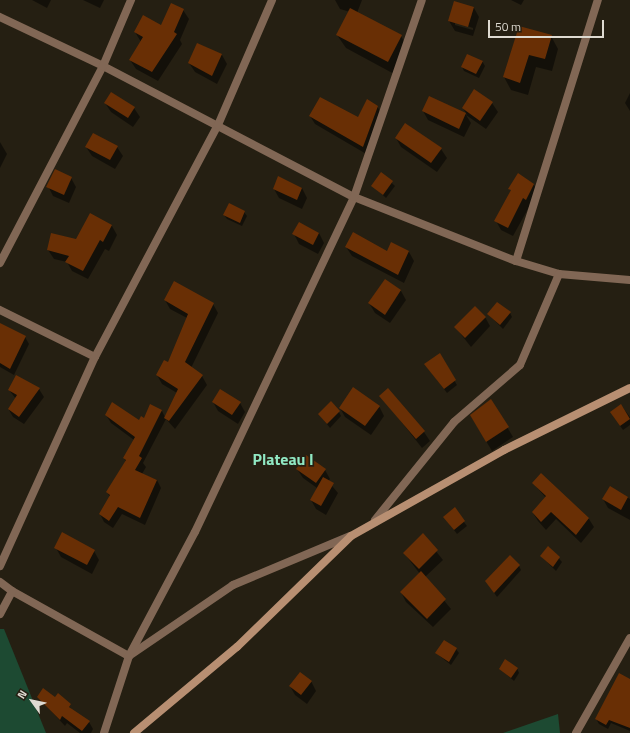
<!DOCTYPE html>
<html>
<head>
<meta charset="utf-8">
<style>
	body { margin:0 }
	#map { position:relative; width:630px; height:733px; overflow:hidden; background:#251f12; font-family:"Titillium Web",sans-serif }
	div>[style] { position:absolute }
	.green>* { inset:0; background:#1d4a32 }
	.shadow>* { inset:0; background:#0007 }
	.building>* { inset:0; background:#692f05 }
	.street>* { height:8px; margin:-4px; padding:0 4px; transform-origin:4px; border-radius:4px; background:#816755 }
	.secondary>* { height:8px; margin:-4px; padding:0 4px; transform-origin:4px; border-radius:4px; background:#b88f72 }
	span { translate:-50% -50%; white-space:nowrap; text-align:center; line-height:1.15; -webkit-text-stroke:3.5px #251f12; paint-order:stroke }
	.district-label { font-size:16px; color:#90e8c3; font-weight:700 }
	.north { position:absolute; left:12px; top:681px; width:40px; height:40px; -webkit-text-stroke:3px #251f12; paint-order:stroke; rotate:303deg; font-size:11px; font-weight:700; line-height:16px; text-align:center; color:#dedad1 }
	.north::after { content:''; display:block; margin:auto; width:14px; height:18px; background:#dedad1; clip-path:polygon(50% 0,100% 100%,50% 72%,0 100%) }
	.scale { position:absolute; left:488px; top:20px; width:116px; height:18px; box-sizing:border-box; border:2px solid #dedad1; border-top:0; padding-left:5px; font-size:12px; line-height:14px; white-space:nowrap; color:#dedad1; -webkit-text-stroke:3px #251f12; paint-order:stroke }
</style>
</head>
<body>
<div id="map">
	<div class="green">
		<i style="clip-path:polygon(0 629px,4px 629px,46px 733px,0 733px)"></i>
		<i style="clip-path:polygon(558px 714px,560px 733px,503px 733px)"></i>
	</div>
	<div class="shadow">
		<i style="clip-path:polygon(32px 0,51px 0,47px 8px)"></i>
		<i style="clip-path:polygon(83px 0,104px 0,100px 8px)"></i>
		<i style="clip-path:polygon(335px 0,362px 0,357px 13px,401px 36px,409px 50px,396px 75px,346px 48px,337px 35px,350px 12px,340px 9px)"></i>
		<i style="clip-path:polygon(511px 0,524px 0,521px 5px)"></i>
		<i style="clip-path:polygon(evenodd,455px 2px,474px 8px,479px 17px,473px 36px,455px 31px,449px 21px,455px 2px,455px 22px,473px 28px,473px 30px,455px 25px,455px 22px)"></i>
		<i style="clip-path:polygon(183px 10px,189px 19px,180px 40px,182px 44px,158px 81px,136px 69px,130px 60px,141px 42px,135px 32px,162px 27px)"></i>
		<i style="clip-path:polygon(519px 27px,551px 36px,558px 49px,552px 71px,536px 67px,528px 95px,511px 90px,504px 77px)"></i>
		<i style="clip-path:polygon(198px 44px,222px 55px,227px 64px,217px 84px,195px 72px,189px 63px)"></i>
		<i style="clip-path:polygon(482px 61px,485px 66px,479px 78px,464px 71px,462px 67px)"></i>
		<i style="clip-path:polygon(630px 93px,630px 111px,625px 103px)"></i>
		<i style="clip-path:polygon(430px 97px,467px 115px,463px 108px,492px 103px,498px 112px,486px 129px,466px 115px,471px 123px,464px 137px,428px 120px,423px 111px)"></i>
		<i style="clip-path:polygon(105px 103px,134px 108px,140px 117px,133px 127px,111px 112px)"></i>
		<i style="clip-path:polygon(377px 106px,382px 115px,368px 155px,315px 124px,310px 116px,358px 119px)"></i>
		<i style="clip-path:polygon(406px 124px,441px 149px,447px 158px,437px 172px,401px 147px,396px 138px)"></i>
		<i style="clip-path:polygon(0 142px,7px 154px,0 168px)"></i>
		<i style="clip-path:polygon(86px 147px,117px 147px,123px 156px,115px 169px,92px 156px)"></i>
		<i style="clip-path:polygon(382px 174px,395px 186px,386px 198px,373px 186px)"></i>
		<i style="clip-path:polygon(519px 175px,534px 185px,539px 194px,532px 209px,529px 207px,513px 236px,501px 230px,496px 221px)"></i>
		<i style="clip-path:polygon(71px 178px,76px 187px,69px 203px,53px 196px,48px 186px)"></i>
		<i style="clip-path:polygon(302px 188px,307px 198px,302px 209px,279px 198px,274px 189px)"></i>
		<i style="clip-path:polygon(244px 212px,247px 216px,242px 226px,227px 219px,224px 215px)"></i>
		<i style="clip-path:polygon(91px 215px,112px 226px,117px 235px,109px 251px,105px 249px,88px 279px,72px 271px,67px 262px,54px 259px,48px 250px,76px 241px)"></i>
		<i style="clip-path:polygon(319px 233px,324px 243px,318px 254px,299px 244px,294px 234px)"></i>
		<i style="clip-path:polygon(392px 244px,409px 252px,414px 261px,404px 283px,352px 256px,346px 247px,387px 253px)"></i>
		<i style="clip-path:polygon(385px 280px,401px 291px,406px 300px,390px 323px,375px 313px,369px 303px)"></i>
		<i style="clip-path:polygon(165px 300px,213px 304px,218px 313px,191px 368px,202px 376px,207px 385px,175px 429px,166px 419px,143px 463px,146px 467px,142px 474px,157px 480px,161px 488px,145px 525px,122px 514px,113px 528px,104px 522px,100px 514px,110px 497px,107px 492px,126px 462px,124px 458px,134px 440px,111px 423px,106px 415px,139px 421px,162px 411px,165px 417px,177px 393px,162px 384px,157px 375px,168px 364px,187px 318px,170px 309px)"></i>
		<i style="clip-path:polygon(510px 313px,512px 317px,503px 329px,488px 314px)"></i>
		<i style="clip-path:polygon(485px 317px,490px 326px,471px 347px,456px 328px)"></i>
		<i style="clip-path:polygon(0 324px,25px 337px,29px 344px,14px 375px,0 367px)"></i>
		<i style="clip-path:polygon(439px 355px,457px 385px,447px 393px,428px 368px)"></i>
		<i style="clip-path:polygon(17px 376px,39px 389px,44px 397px,24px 424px,13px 417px,9px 410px,16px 399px,9px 390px)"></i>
		<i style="clip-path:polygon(388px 390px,424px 432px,430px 441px,422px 448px,381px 396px)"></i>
		<i style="clip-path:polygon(491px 400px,513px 437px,492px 451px,471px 416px)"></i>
		<i style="clip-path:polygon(213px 402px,240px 403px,245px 412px,238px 424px,218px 411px)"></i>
		<i style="clip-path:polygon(621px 405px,630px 417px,630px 425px,623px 430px,613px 416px)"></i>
		<i style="clip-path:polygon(379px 406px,384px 416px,371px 435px,345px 417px,340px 408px)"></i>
		<i style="clip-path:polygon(339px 412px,341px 416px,330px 428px,319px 414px)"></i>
		<i style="clip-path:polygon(297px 469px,325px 470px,330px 479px,328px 481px,338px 493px,326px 515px,316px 509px,311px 500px,317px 488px,303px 478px)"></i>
		<i style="clip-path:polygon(541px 475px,589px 519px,594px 527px,581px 543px,556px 519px,546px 530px,538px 521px,533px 513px,546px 498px,534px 484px)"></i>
		<i style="clip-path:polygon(610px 488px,630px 499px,630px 520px,608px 508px,603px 499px)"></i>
		<i style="clip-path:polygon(454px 509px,467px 526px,457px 534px,444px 517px)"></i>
		<i style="clip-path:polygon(423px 535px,443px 560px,425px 577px,451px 609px,433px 627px,406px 602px,401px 592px,420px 574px,404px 553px)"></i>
		<i style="clip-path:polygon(549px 547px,562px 562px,556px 571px,541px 556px)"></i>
		<i style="clip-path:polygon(56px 548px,94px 551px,99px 560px,92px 574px,61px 557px)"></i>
		<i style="clip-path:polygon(519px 566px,521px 570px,497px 597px,486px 581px)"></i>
		<i style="clip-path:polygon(456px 649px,459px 653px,451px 665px,436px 653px)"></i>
		<i style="clip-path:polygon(517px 668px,519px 673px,514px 681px,500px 669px)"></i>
		<i style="clip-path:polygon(630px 680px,630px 731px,611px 723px,608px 729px,599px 724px,596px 719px)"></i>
		<i style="clip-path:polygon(311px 681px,316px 691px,307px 704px,295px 695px,290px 686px)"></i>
		<i style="clip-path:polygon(58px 694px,74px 712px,89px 722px,93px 729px,91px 733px,80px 733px,67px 723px,65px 726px,38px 697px,55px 698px)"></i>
	</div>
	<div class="building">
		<i style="clip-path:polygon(454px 1px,474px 7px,468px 27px,448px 21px)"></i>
		<i style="clip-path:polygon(171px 3px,184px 9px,174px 32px,177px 34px,152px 72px,129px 60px,143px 37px,134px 32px,143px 15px,161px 25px)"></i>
		<i style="clip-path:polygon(350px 8px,402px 35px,388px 62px,336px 35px)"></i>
		<i style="clip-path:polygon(519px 26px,552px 35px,545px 59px,529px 55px,520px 83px,503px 77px)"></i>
		<i style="clip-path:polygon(197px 43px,222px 54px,212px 76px,188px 63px)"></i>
		<i style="clip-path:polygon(467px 54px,483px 61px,476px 74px,461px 67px)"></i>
		<i style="clip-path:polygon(474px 89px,493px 102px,480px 121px,462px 108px)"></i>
		<i style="clip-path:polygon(111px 92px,135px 107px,128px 118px,104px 103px)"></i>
		<i style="clip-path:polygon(429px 96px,466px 113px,459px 129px,422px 111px)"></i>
		<i style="clip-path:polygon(320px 97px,358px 117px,367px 99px,378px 106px,363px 147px,309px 116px)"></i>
		<i style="clip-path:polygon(405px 123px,442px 148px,431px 163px,395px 138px)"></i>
		<i style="clip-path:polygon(93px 133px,118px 146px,110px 160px,85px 147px)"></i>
		<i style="clip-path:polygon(55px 169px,72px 177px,64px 195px,46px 187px)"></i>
		<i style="clip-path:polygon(381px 172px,393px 181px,383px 195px,371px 186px)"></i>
		<i style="clip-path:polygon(518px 173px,534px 184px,526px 200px,523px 198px,508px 228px,494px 221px,511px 190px,508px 189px)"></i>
		<i style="clip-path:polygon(278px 176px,302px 188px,297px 200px,273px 189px)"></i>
		<i style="clip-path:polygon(229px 203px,245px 211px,240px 223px,223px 215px)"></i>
		<i style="clip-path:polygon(90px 213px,112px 225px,103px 242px,100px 240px,83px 271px,65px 262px,69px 256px,47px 250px,51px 233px,76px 239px)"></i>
		<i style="clip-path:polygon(299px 222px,319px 233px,313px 245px,292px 234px)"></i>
		<i style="clip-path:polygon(353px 232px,387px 251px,391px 242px,409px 251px,398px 275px,345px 247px)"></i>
		<i style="clip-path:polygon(385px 279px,401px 290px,385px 315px,368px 303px)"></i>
		<i style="clip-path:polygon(174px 281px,214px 303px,185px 362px,203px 375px,169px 421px,164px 418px,178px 389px,156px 375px,164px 360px,168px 362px,188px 314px,164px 300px)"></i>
		<i style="clip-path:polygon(497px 302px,511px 312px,500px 325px,487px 314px)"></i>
		<i style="clip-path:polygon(475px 306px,486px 317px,465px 338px,454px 327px)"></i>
		<i style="clip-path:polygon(0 323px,26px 336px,10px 369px,0 363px)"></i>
		<i style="clip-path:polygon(440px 353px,456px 380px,444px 389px,424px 364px)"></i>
		<i style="clip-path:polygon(16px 375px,40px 388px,19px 417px,8px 409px,17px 395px,8px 390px)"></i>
		<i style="clip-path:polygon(353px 387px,380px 406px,365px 426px,339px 408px)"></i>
		<i style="clip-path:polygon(388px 388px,425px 431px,416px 439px,379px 396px)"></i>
		<i style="clip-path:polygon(220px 389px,241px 402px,232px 415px,212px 402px)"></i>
		<i style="clip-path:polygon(491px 399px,509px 427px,486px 442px,470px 415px)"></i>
		<i style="clip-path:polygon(331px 401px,340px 411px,327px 424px,318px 414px)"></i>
		<i style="clip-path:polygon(112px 402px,139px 420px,141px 416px,144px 418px,150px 404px,162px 410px,139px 456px,142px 458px,135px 470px,157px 480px,140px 518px,118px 507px,109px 521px,99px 514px,110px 495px,106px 492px,126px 460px,123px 458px,135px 437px,105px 415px)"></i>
		<i style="clip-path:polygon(621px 404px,630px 419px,620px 426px,610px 412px)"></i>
		<i style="clip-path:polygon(306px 455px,326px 469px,316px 483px,296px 469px)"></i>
		<i style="clip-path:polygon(541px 473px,589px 518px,576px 535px,551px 512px,541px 522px,532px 512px,546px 496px,532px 483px)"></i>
		<i style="clip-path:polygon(323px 477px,334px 483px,321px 506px,310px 500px)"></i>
		<i style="clip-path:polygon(610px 486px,628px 497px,621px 510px,602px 499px)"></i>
		<i style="clip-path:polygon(455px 507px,465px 521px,454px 530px,443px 517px)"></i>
		<i style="clip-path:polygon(62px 532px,95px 550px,87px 565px,54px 548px)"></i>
		<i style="clip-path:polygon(423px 533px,438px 550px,419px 569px,403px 553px)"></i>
		<i style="clip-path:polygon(548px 546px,560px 557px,553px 567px,540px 556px)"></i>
		<i style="clip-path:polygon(510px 555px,520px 565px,494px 593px,485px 581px)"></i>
		<i style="clip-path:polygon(421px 571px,446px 599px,427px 619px,400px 592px)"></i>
		<i style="clip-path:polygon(444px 640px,457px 648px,449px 662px,435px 653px)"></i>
		<i style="clip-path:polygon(505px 659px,518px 668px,511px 678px,499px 669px)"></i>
		<i style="clip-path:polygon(300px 672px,312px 681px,301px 695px,289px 686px)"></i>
		<i style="clip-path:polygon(619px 673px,630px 679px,630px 728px,609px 720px,606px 725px,595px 719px)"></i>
		<i style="clip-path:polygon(43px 688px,55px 697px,58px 693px,71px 704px,69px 707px,90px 721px,82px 731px,62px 716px,60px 720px,37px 697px)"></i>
	</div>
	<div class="street">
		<i style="left:0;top:17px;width:114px;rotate:25.4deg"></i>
		<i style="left:103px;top:66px;width:283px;rotate:27.6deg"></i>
		<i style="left:354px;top:197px;width:174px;rotate:21.6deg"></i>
		<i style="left:516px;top:261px;width:45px;rotate:16.8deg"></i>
		<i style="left:559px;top:274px;width:71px;rotate:4.8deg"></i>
		<i style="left:516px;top:261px;width:274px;rotate:-72.6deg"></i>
		<i style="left:0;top:263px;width:222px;rotate:-62.4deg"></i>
		<i style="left:103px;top:66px;width:72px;rotate:-67deg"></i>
		<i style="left:0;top:310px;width:106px;rotate:26.3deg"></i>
		<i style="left:375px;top:520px;width:126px;rotate:-51.1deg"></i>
		<i style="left:454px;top:422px;width:87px;rotate:-40.8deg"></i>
		<i style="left:520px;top:365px;width:99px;rotate:-66.8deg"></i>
		<i style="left:0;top:566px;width:230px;rotate:-65.6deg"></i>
		<i style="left:95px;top:357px;width:263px;rotate:-62.1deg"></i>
		<i style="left:218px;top:125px;width:136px;rotate:-66.6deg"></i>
		<i style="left:0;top:582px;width:15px;rotate:37deg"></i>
		<i style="left:12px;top:591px;width:134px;rotate:29.1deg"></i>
		<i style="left:129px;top:656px;width:126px;rotate:-34.3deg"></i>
		<i style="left:233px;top:585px;width:127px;rotate:-22.7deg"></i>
		<i style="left:0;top:614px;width:26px;rotate:-62deg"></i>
		<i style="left:104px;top:733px;width:81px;rotate:-72deg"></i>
		<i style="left:129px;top:656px;width:140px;rotate:-62deg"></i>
		<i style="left:195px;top:532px;width:371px;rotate:-64.6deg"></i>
		<i style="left:354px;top:197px;width:208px;rotate:-71deg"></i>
		<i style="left:576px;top:733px;width:109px;rotate:-60.4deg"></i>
	</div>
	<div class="secondary">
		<i style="left:134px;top:733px;width:134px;rotate:-39.9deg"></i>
		<i style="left:237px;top:647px;width:159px;rotate:-44.2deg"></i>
		<i style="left:351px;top:536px;width:176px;rotate:-29.3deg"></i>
		<i style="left:504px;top:450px;width:140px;rotate:-26.2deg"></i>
	</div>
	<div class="district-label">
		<span style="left:283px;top:459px">Plateau I</span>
	</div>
	<div class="north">N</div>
	<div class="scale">50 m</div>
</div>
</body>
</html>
